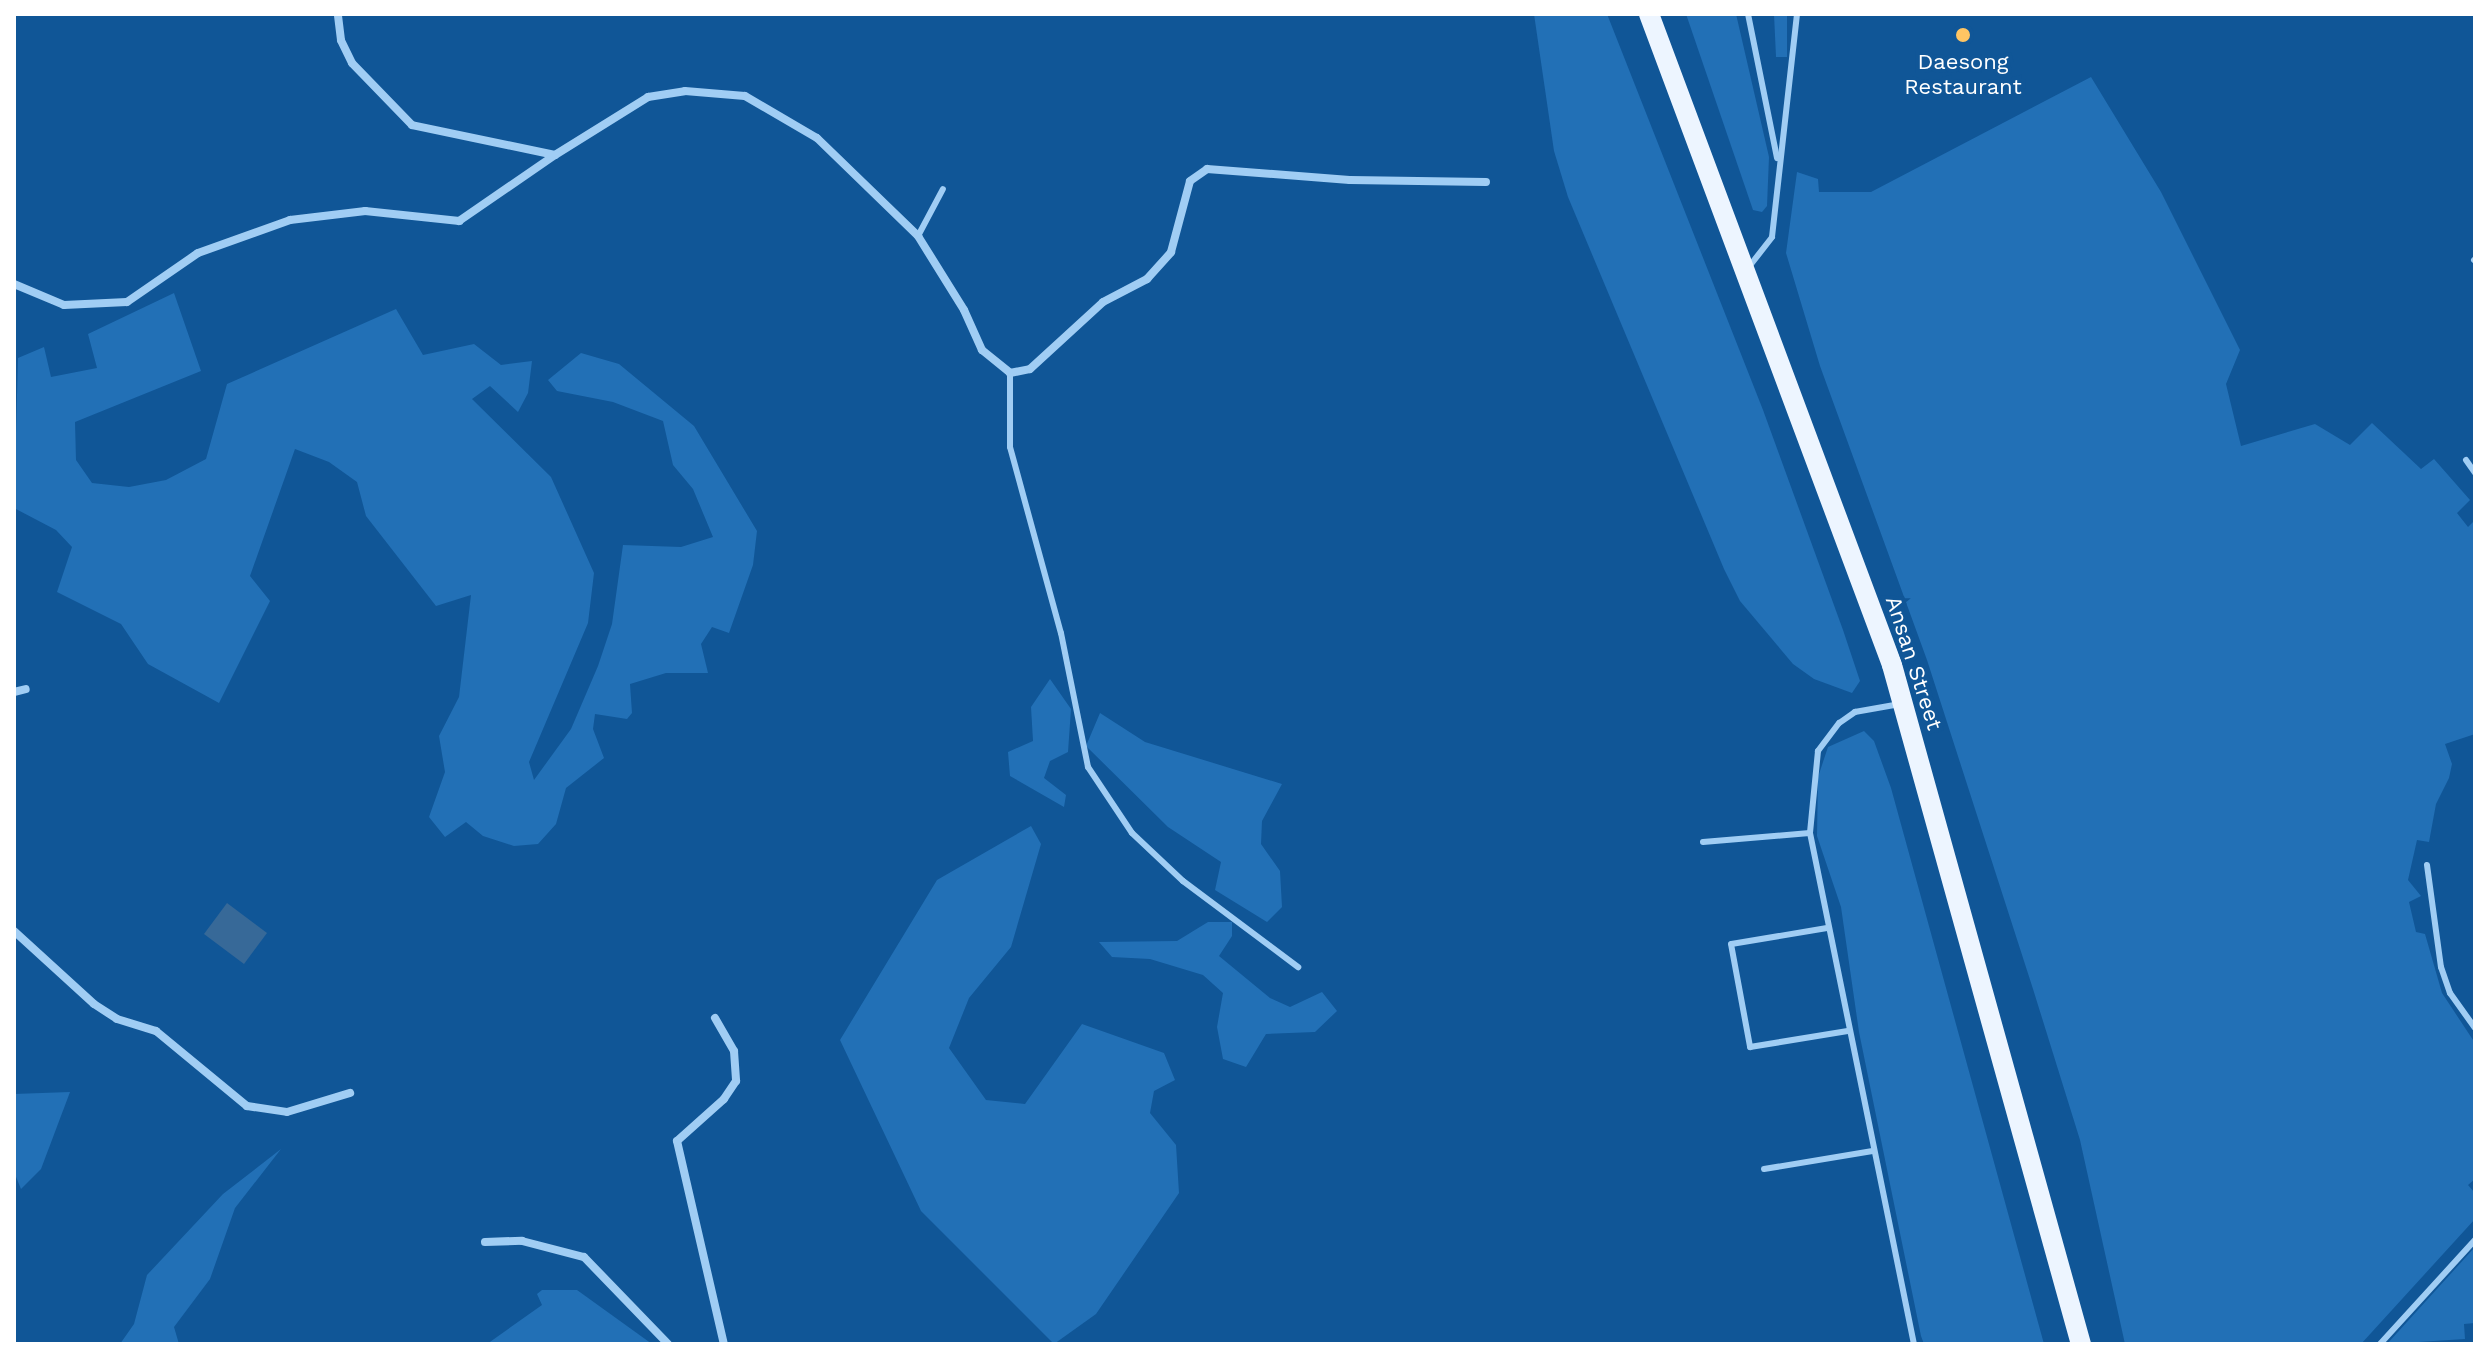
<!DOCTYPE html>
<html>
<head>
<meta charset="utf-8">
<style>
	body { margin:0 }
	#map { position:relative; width:2489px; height:1358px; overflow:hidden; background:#105697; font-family:"Work Sans",sans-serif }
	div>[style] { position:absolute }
	.green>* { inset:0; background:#2270b6 }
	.water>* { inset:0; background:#376998 }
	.lane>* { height:6px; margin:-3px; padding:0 3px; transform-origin:3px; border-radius:3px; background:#a0cdf4 }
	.street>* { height:8px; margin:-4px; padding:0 4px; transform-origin:4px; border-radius:4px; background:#a0cdf4 }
	.primary>* { height:20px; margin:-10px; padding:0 10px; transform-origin:10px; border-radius:10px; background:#edf5ff }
	.dots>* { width:22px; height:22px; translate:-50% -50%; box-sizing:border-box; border:4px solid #105697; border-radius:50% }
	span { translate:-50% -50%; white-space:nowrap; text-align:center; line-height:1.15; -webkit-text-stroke:8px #105697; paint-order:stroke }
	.poi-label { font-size:22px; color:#fff }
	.street-label { font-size:22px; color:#fff }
	.frame { position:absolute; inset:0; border:16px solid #fff; pointer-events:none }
</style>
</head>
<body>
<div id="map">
	<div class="green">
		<i style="clip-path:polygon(1534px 14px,1607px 14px,1763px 410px,1843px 630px,1860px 681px,1852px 693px,1814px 679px,1793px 664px,1740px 601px,1724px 569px,1568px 197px,1554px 151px)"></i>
		<i style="clip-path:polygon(1686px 14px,1736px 14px,1769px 157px,1767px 206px,1762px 212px,1753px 210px)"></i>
		<i style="clip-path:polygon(1774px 14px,1787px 14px,1787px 57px,1776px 57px)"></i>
		<i style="clip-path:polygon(2091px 77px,2161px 192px,2240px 350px,2226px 384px,2241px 446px,2315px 424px,2350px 445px,2372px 423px,2421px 469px,2434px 459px,2470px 500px,2457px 513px,2468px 527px,2475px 520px,2475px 734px,2445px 744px,2452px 764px,2449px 778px,2436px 804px,2429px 842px,2417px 840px,2408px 880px,2421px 896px,2409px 902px,2416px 932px,2425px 934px,2442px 993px,2475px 1043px,2475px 1179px,2468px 1185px,2475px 1193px,2475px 1219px,2361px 1344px,2125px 1344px,2080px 1140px,2033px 989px,1927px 660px,1820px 366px,1786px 253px,1797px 172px,1818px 179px,1819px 192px,1871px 192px)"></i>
		<i style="clip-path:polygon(174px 293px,201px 371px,75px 422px,76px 460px,92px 483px,129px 487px,166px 480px,206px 459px,227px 384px,396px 309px,423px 355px,474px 344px,501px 365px,532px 361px,528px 393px,518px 412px,490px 386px,472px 399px,551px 477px,594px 573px,588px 623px,529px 762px,534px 780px,571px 729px,598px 666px,612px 624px,623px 545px,681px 547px,713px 537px,693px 489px,673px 465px,663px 421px,613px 402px,557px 391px,548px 380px,581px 353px,619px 364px,694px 426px,757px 531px,753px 565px,729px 633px,712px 627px,701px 644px,708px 673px,666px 673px,630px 684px,632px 713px,627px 719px,595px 714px,593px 729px,604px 758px,566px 788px,556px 824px,538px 844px,514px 846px,483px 836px,466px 822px,445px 837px,429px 817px,445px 772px,439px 736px,459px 697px,471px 595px,436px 606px,366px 516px,357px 482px,329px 462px,295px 449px,250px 576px,270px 601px,219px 703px,148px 664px,121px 624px,57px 592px,72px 547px,56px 530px,14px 508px,18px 358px,44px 347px,51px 377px,97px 368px,88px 334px)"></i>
		<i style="clip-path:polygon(1050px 679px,1071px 709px,1068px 752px,1050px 761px,1044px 778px,1066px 795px,1064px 807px,1010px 776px,1008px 752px,1033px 741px,1031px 707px)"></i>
		<i style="clip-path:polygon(1100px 713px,1145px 742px,1282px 784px,1262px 821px,1261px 844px,1280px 871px,1282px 907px,1267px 922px,1215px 890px,1221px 862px,1168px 827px,1086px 746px)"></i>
		<i style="clip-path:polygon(1864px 731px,1874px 741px,1891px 788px,2044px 1344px,1924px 1344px,1921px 1336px,1859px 1032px,1841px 907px,1817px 836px,1818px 777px,1828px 747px)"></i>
		<i style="clip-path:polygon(1031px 826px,1041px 844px,1011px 947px,969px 998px,949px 1048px,986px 1100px,1025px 1104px,1082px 1024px,1164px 1053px,1175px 1080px,1154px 1091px,1150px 1113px,1176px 1145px,1179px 1193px,1096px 1314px,1054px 1344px,921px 1211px,840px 1040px,937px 880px)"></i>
		<i style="clip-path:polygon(1208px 922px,1232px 922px,1232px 936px,1219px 956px,1270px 998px,1290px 1007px,1322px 992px,1337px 1011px,1315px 1032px,1266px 1034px,1246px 1067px,1223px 1059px,1217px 1027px,1223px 993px,1203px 975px,1150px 959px,1112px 957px,1099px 942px,1177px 941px)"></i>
		<i style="clip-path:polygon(70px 1092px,41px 1169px,21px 1189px,14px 1172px,14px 1094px)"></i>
		<i style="clip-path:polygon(281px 1149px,235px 1208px,210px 1279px,174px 1327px,179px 1344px,120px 1344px,134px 1324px,147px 1275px,223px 1194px)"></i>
		<i style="clip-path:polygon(2475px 1247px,2475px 1323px,2464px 1324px,2465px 1339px,2387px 1344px)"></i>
		<i style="clip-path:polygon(542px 1290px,577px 1290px,652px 1344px,487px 1344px,542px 1305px,537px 1294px)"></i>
	</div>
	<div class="water">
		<i style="clip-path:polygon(227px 903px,267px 933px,244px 964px,204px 934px)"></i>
	</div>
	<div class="lane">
		<i style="left:1748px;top:14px;width:147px;rotate:78.6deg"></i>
		<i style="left:918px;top:236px;width:53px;rotate:-62deg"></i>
		<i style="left:2474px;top:260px;width:1px;rotate:45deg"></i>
		<i style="left:1748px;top:268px;width:39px;rotate:-52deg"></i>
		<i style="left:1772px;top:237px;width:224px;rotate:-83.6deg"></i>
		<i style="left:1010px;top:373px;width:74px;rotate:90deg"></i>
		<i style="left:1010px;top:447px;width:193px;rotate:74.7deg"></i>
		<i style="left:1061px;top:633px;width:137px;rotate:78.6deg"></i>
		<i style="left:1088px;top:767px;width:79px;rotate:56.3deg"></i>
		<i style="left:1132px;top:833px;width:70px;rotate:43.3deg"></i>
		<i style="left:1183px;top:881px;width:144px;rotate:36.8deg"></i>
		<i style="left:2466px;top:460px;width:16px;rotate:55deg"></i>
		<i style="left:1900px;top:704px;width:46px;rotate:169.9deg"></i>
		<i style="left:1855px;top:712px;width:19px;rotate:145deg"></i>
		<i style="left:1839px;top:723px;width:35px;rotate:127deg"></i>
		<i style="left:1818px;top:751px;width:82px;rotate:95.6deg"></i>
		<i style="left:1810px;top:833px;width:521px;rotate:78.5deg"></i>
		<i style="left:1703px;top:842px;width:107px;rotate:-4.8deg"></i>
		<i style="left:2427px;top:865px;width:103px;rotate:82.2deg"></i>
		<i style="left:2441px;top:967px;width:28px;rotate:71deg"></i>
		<i style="left:2450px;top:993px;width:43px;rotate:54.5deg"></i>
		<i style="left:1827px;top:928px;width:97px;rotate:170.5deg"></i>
		<i style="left:1731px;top:944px;width:105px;rotate:79.5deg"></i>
		<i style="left:1750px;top:1047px;width:99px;rotate:-9.3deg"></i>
		<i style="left:1764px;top:1169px;width:110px;rotate:-9.4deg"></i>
		<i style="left:2380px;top:1344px;width:141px;rotate:-47.6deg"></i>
	</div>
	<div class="street">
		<i style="left:555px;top:155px;width:110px;rotate:-31.9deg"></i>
		<i style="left:648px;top:97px;width:37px;rotate:-9deg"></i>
		<i style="left:685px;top:91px;width:60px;rotate:4.8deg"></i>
		<i style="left:745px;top:96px;width:83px;rotate:30.3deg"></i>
		<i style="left:817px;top:138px;width:141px;rotate:44.1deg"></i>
		<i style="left:918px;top:236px;width:87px;rotate:58.1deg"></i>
		<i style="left:964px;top:310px;width:44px;rotate:65.8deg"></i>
		<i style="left:982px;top:350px;width:36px;rotate:39deg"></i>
		<i style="left:1010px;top:373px;width:20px;rotate:-11deg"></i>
		<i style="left:1030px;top:369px;width:99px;rotate:-42.5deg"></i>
		<i style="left:1103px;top:302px;width:50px;rotate:-27.6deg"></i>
		<i style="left:1147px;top:279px;width:36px;rotate:-48deg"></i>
		<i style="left:1171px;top:252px;width:73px;rotate:-75deg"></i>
		<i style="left:1190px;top:181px;width:21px;rotate:-35deg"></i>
		<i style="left:1207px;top:169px;width:143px;rotate:4.4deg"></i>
		<i style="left:1350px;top:180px;width:136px;rotate:0.8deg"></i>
		<i style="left:14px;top:284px;width:54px;rotate:22.8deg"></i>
		<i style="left:64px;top:305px;width:63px;rotate:-2.7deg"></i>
		<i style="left:127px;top:302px;width:86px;rotate:-34.6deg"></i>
		<i style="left:198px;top:253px;width:98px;rotate:-19.7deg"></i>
		<i style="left:290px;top:220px;width:76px;rotate:-6.8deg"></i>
		<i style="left:365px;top:211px;width:95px;rotate:6.1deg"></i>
		<i style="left:459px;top:221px;width:116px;rotate:-34.5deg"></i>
		<i style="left:555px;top:155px;width:146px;rotate:-168.2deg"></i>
		<i style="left:412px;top:125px;width:86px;rotate:-134.1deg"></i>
		<i style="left:352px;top:63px;width:25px;rotate:-116deg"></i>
		<i style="left:341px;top:40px;width:26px;rotate:-97deg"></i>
		<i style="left:14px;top:692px;width:12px;rotate:-14deg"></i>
		<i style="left:14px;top:931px;width:108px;rotate:42.4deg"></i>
		<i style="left:94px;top:1004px;width:27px;rotate:33deg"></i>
		<i style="left:117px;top:1019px;width:41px;rotate:17.1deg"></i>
		<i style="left:156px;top:1031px;width:118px;rotate:39.5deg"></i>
		<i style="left:247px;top:1106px;width:40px;rotate:8.5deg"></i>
		<i style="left:287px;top:1112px;width:66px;rotate:-16.8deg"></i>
		<i style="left:715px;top:1018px;width:38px;rotate:60deg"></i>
		<i style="left:734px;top:1051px;width:30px;rotate:86deg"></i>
		<i style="left:736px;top:1081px;width:22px;rotate:124deg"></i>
		<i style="left:724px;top:1099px;width:63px;rotate:138.2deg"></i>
		<i style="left:677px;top:1141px;width:208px;rotate:77deg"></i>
		<i style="left:485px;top:1242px;width:37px;rotate:-2deg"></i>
		<i style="left:522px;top:1241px;width:64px;rotate:14.5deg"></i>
		<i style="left:584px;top:1257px;width:121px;rotate:46deg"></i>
	</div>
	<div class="primary">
		<i style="left:1649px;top:14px;width:695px;rotate:69.53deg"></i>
		<i style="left:1892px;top:665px;width:705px;rotate:74.45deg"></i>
	</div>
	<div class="dots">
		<i style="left:1963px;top:35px;background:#ffc563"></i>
	</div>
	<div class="poi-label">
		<span style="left:1963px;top:74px">Daesong<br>Restaurant</span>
	</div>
	<div class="street-label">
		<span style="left:1914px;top:663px;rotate:72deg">Ansan Street</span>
	</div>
	<div class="frame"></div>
</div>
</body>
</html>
